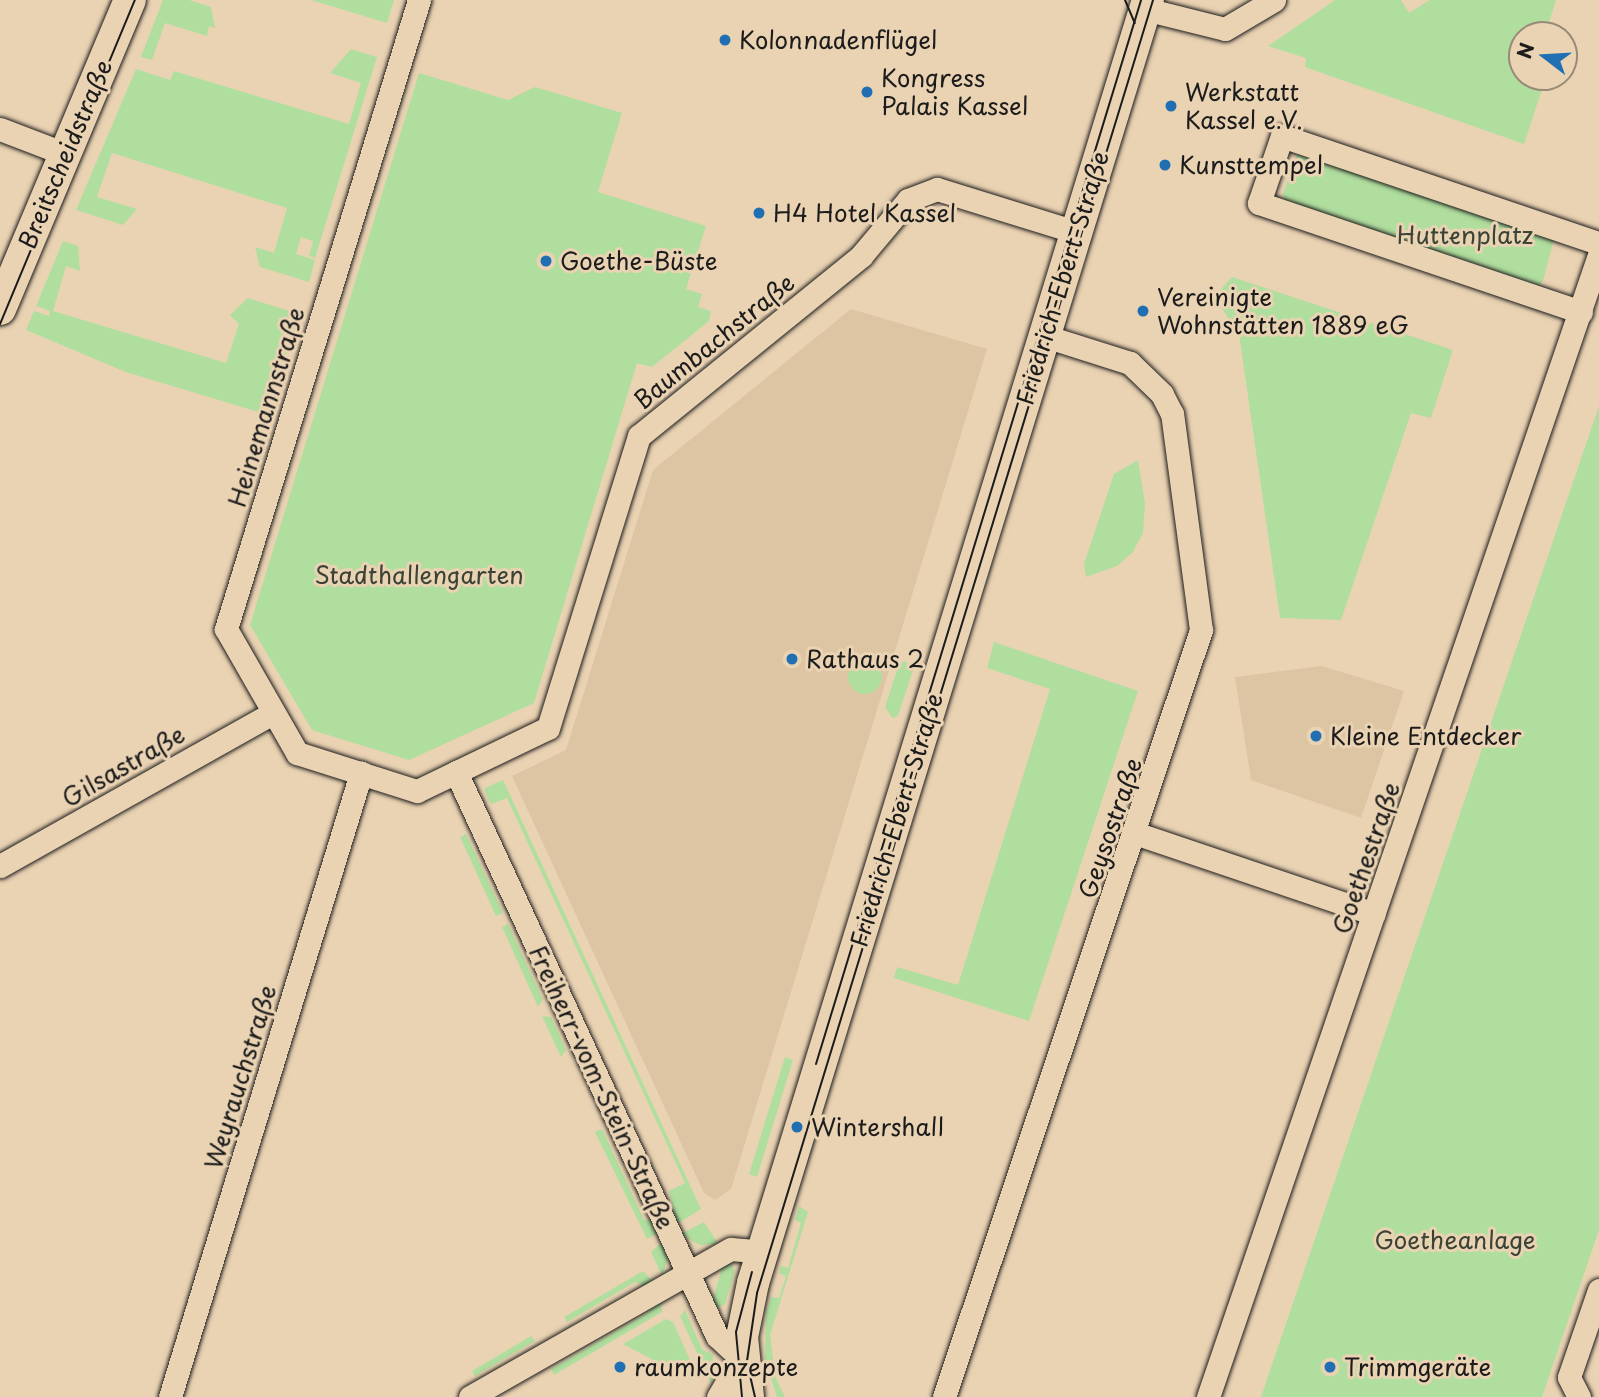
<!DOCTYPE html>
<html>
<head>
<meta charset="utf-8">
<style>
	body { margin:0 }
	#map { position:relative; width:1599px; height:1397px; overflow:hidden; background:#ead3b3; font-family:"Playpen Sans",sans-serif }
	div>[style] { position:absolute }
	.built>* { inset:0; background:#ddc4a3 }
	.green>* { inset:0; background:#b0de9e }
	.round { border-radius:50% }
	.roads { filter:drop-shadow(0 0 2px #1c1c1c) drop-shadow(0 0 2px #1c1c1c) }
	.street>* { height:23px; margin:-11.5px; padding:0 11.5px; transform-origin:11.5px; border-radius:11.5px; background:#ead3b3 }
	.secondary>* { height:32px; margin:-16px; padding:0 16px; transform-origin:16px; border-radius:16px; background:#ead3b3 }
	.tram>* { height:2px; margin:-1px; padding:0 1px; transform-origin:1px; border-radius:1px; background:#1c1c1c }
	.dots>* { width:19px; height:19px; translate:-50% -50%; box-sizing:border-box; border:4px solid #ead3b3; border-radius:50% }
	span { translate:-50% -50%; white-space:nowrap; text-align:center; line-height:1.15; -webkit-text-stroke:6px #ead3b3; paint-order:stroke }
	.poi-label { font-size:24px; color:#1c1c1c }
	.left { translate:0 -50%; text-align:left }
	.street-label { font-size:24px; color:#1c1c1c }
	.park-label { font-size:24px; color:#3a4336 }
	.north { position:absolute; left:1508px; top:21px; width:70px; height:70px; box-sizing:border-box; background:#ead3b3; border:2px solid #988a77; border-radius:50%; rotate:287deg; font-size:19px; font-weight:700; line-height:28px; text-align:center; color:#1c1c1c }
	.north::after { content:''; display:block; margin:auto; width:24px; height:32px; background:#1f6fb2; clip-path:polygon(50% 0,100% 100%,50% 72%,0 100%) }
</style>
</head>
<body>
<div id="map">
	<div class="built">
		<i style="clip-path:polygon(851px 309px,987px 349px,731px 1189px,715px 1200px,704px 1193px,512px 776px,566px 750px,653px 470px)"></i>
		<i style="clip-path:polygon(1322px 666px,1404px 691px,1361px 818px,1251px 780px,1235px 677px)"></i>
	</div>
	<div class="green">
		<i style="clip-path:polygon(163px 0,189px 0,211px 7px,215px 28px,209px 26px,207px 36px,165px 23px,152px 60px,141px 57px)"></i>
		<i style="clip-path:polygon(311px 0,394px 0,387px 23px)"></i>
		<i style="clip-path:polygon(1335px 0,1401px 0,1409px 13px,1430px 0,1556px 0,1545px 35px,1522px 35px,1522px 77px,1546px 77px,1524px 144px,1305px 67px,1306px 58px,1268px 46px)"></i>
		<i style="clip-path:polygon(351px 49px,377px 57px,315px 258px,309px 256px,313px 241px,301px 237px,296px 254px,315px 260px,309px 282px,260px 267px,255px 247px,274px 253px,287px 208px,112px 153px,97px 197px,137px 209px,123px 225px,76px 210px,136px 69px,170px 80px,174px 71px,349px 124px,361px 83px,330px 73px)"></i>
		<i style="clip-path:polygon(419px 73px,508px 100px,535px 87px,622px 113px,598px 192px,706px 226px,686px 289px,702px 294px,698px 307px,711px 311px,709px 321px,652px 367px,637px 363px,534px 703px,409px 760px,312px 730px,250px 625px)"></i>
		<i style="clip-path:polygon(1298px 152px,1554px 239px,1543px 281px,1539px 286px,1287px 204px,1283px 194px)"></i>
		<i style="clip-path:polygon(63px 241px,78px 246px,80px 271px,66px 266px,53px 311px,226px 363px,239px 324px,230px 315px,248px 298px,299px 314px,268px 415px,126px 372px,26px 330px,34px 311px,49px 316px,50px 311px,36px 306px)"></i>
		<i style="clip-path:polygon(1232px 277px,1453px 350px,1431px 418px,1411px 413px,1341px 620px,1280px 618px,1239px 334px,1214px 297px)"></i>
		<i style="clip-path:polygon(1599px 406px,1599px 1230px,1542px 1397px,1261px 1397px)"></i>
		<i style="clip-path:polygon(1138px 460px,1145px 504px,1143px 533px,1133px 552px,1117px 566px,1086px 577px,1084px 564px,1114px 474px)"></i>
		<i style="clip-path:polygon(994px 642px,1138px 691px,1029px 1021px,894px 978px,897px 967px,958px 985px,1050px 689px,987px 668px)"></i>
		<i class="round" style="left:848px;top:660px;width:34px;height:34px"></i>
		<i style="clip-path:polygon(904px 661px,914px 667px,898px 716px,892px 718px,885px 707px,898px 667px)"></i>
		<i style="clip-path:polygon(503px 780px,701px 1209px,677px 1224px,669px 1191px,685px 1183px,507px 798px,491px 804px,485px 792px,485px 788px)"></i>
		<i style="clip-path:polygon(466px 834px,503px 913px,496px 916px,460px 837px)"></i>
		<i style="clip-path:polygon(508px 924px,543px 1000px,538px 1007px,502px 927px)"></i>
		<i style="clip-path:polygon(542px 1016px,551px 1017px,566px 1050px,561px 1057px)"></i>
		<i style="clip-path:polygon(785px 1057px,793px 1060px,757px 1177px,749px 1174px)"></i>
		<i style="clip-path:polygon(602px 1129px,644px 1220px,651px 1220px,657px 1234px,647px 1239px,595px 1132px)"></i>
		<i style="clip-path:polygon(799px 1206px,808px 1212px,770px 1335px,775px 1376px,785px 1397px,777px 1397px,765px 1360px,766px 1313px,771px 1297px,779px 1298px,786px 1276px,779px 1273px,781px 1266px,788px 1268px,801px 1223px,795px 1220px)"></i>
		<i style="clip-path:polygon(704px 1222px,718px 1243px,715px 1244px,699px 1245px,681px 1234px)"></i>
		<i style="clip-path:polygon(661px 1243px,668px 1259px,662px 1276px,651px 1252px)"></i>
		<i style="clip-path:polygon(731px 1263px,735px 1271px,725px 1304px,717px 1308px,712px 1302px,723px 1265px)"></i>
		<i style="clip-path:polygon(643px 1271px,653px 1281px,645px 1286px,635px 1282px,567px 1322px,564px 1317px)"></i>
		<i style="clip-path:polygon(660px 1297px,662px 1312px,554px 1375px,551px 1369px,649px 1312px,652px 1301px)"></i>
		<i style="clip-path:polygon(685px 1310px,702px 1349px,713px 1355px,712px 1386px,680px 1316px)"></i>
		<i style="clip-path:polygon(666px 1319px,673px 1322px,694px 1369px,691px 1380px,623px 1344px)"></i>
		<i style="clip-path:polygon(531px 1336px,535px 1341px,475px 1376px,472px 1371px)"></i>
	</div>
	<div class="roads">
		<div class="street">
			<i style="left:419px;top:0;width:658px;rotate:107.06deg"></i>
			<i style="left:226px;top:629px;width:143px;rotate:60.2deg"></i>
			<i style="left:297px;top:753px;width:126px;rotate:17.6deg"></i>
			<i style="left:417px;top:791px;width:145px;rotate:-25.7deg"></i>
			<i style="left:548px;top:728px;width:306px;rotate:-72.7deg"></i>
			<i style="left:639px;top:436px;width:286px;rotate:-39deg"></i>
			<i style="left:861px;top:256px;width:73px;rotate:-50deg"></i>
			<i style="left:908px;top:200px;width:31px;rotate:-21deg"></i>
			<i style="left:937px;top:189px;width:145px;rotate:17.2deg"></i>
			<i style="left:1145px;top:9px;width:82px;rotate:14deg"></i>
			<i style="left:1225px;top:29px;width:57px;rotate:-30.6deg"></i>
			<i style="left:0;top:129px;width:70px;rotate:21deg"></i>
			<i style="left:1581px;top:312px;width:340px;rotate:-161.3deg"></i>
			<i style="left:1259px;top:203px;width:71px;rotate:-71.1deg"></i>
			<i style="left:1282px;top:136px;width:335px;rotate:18.7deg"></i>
			<i style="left:456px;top:772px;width:621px;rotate:65.17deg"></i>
			<i style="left:717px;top:1336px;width:33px;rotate:43deg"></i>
			<i style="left:741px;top:1358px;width:45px;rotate:120.5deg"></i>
			<i style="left:1135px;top:833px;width:252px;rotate:18.7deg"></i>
			<i style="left:0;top:866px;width:313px;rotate:-29.3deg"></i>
			<i style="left:170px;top:1397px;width:653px;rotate:-72.98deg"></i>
			<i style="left:470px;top:1397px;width:300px;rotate:-29.6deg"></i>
			<i style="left:731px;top:1249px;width:32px;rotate:5deg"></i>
			<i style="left:944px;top:1397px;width:809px;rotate:-71.48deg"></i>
			<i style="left:1201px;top:630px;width:218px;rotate:-97.6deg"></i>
			<i style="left:1172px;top:414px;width:22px;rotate:-117deg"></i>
			<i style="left:1162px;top:394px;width:45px;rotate:-135.9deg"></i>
			<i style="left:1130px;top:363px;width:89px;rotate:-162.4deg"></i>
			<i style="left:1208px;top:1397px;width:1207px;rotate:-71.1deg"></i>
			<i style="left:1579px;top:1397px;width:22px;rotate:-117deg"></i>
			<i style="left:1569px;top:1377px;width:92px;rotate:-71deg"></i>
		</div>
		<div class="secondary">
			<i style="left:0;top:309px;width:335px;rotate:-67.2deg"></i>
			<i style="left:748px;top:1397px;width:60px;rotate:-95.7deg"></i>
			<i style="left:742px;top:1337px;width:55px;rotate:-78.5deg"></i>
			<i style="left:753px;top:1283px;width:1342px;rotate:-72.89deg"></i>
		</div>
	</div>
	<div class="tram">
		<i style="left:1125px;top:0;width:25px;rotate:67deg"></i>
		<i style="left:0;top:324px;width:351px;rotate:-67.4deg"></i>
		<i style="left:816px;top:1064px;width:1113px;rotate:-73.01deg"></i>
		<i style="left:742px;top:1397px;width:65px;rotate:-95.3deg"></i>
		<i style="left:736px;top:1332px;width:62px;rotate:-75.1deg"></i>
		<i style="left:755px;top:1397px;width:37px;rotate:-103deg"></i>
		<i style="left:747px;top:1361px;width:69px;rotate:-81.6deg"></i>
		<i style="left:757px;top:1293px;width:1352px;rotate:-72.97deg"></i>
	</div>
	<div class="dots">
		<i style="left:725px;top:40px;background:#1f6fb2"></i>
		<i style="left:867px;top:92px;background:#1f6fb2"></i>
		<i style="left:1171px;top:106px;background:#1f6fb2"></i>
		<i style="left:1165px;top:165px;background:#1f6fb2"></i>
		<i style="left:759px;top:213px;background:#1f6fb2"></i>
		<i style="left:546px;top:261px;background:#1f6fb2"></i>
		<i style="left:1143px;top:311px;background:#1f6fb2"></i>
		<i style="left:792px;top:659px;background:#1f6fb2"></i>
		<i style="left:1316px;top:736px;background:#1f6fb2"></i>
		<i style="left:797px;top:1127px;background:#1f6fb2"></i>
		<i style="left:620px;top:1367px;background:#1f6fb2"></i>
		<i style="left:1330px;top:1367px;background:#1f6fb2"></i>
	</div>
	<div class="poi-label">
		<span class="left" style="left:739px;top:40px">Kolonnadenflügel</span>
		<span class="left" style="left:881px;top:92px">Kongress<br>Palais Kassel</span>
		<span class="left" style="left:1185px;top:106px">Werkstatt<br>Kassel e.V.</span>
		<span class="left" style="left:1179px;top:165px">Kunsttempel</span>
		<span class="left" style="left:773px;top:213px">H4 Hotel Kassel</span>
		<span class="left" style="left:560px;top:261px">Goethe-Büste</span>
		<span class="left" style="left:1157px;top:311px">Vereinigte<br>Wohnstätten 1889 eG</span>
		<span class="left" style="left:806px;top:659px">Rathaus 2</span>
		<span class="left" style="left:1330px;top:736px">Kleine Entdecker</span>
		<span class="left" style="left:811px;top:1127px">Wintershall</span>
		<span class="left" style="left:634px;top:1367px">raumkonzepte</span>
		<span class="left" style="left:1344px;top:1367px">Trimmgeräte</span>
	</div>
	<div class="street-label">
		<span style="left:65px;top:154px;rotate:-67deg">Breitscheidstraße</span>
		<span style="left:1062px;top:278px;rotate:-73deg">Friedrich-Ebert-Straße</span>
		<span style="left:714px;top:341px;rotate:-39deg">Baumbachstraße</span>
		<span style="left:266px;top:407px;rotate:-73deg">Heinemannstraße</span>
		<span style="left:123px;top:766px;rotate:-30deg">Gilsastraße</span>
		<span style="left:896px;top:820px;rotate:-73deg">Friedrich-Ebert-Straße</span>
		<span style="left:1110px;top:828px;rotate:-71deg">Geysostraße</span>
		<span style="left:1366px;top:858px;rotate:-71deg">Goethestraße</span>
		<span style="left:240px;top:1077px;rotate:-73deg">Weyrauchstraße</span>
		<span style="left:602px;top:1087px;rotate:65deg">Freiherr-vom-Stein-Straße</span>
	</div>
	<div class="park-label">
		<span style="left:1465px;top:235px">Huttenplatz</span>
		<span style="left:419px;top:575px">Stadthallengarten</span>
		<span style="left:1455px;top:1240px">Goetheanlage</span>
	</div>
	<div class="north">N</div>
</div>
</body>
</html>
